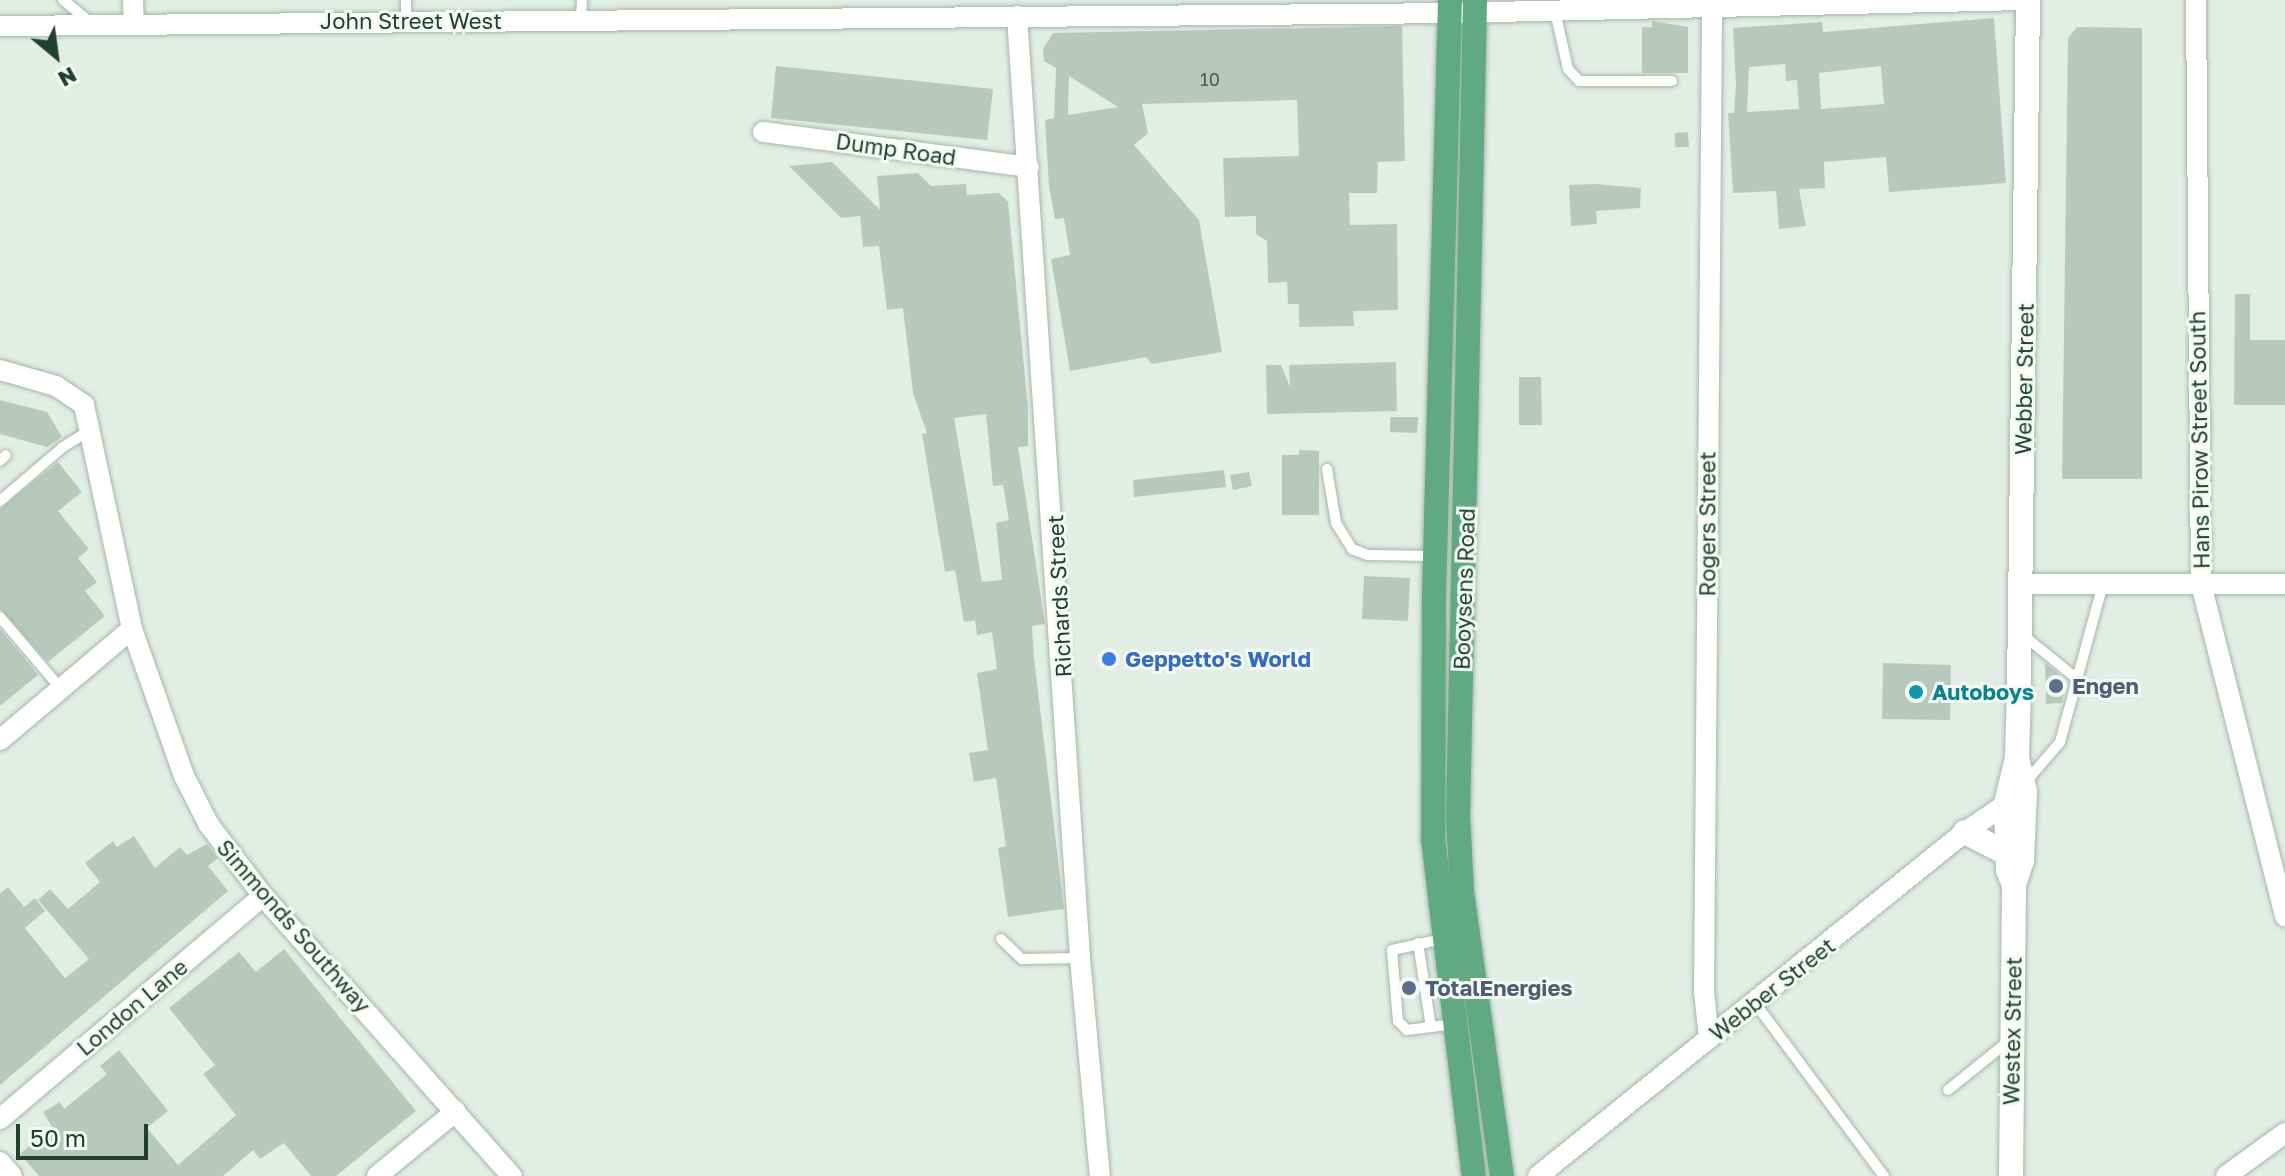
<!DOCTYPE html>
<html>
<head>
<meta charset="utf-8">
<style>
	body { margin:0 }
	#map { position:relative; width:2285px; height:1176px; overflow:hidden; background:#e2eee5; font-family:"Golos Text",sans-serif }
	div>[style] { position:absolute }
	.building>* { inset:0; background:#b7c9bd }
	.roads { filter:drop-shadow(0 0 2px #a4b7aa) drop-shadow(0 0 2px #a4b7aa) }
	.service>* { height:10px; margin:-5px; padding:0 5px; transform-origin:5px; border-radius:5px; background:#fff }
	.minor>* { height:20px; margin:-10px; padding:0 10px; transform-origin:10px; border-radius:10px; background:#fff }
	.tertiary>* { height:24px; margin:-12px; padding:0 12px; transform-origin:12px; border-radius:12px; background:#fff }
	.primary>* { height:24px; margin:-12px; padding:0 12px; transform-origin:12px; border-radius:12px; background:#61a982 }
	.dots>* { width:22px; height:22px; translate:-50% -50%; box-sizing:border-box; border:4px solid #f3faf4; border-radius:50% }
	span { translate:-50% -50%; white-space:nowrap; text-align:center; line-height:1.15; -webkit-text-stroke:6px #f3faf4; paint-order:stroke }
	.number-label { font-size:18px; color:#466352 }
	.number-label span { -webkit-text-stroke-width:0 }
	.street-label { font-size:22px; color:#20412e }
	.shop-label { font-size:22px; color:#366cbe; font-weight:700 }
	.left { translate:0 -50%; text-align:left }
	.service-label { font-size:22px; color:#4e5e75; font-weight:700 }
	.culture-label { font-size:22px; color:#0d838f; font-weight:700 }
	.north { position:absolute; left:16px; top:16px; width:80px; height:80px; -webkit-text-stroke:6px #f3faf4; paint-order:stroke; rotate:151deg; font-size:22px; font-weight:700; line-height:32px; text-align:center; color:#20412e }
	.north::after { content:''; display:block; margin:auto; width:28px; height:36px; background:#20412e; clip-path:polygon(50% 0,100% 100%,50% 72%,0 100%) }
	.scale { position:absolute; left:16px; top:1124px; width:132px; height:36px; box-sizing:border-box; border:4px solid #20412e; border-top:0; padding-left:10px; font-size:24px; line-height:28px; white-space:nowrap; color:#20412e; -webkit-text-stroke:6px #f3faf4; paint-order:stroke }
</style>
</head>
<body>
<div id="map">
	<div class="building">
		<i style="clip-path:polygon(evenodd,1994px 18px,2006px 183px,1889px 192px,1886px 157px,1824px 162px,1825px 188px,1799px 189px,1806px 226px,1779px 229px,1776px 191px,1733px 193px,1728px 113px,1734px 113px,1736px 86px,1733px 28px,1822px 22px,1823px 32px,1994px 18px,1785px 64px,1786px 81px,1797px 80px,1799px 109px,1747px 112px,1749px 67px,1785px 64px,1994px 18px,1881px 66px,1884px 104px,1821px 109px,1819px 73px,1881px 66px)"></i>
		<i style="clip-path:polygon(1652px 21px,1688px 27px,1688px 73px,1642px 73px,1642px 27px,1652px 27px)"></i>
		<i style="clip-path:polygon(evenodd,1402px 26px,1405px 161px,1378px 162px,1377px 193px,1349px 193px,1350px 225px,1397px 224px,1398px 310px,1353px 311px,1354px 326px,1299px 327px,1299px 304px,1288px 304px,1287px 282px,1268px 283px,1267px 241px,1256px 234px,1256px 216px,1225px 217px,1223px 158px,1299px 156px,1297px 100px,1142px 104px,1148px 133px,1134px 145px,1199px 220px,1222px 352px,1152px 364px,1146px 357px,1070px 371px,1051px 259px,1070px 255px,1064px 218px,1055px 219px,1049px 186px,1045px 120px,1054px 118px,1056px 68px,1044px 61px,1043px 49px,1053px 33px,1402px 26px,1069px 76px,1118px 107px,1068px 115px,1069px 76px)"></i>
		<i style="clip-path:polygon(2077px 27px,2142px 28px,2142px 479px,2062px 479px,2068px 38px)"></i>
		<i style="clip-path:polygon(776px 66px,993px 89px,987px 140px,771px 118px)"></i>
		<i style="clip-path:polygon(1688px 132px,1689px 147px,1675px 147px,1675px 133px)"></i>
		<i style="clip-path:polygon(evenodd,832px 162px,880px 210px,877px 176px,918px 173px,931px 186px,966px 184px,967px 195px,999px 193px,1008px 202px,1028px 408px,1028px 446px,1018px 447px,1045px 624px,1032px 626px,1034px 658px,1064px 909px,1008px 917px,998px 848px,1006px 846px,996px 778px,974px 782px,969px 753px,988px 750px,977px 673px,997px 669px,992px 632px,977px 635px,975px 620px,964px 622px,955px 570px,945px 572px,922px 434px,927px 433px,913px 393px,903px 308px,887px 310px,879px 246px,863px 247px,860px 216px,841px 218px,789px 166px,832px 162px,986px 414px,993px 486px,1003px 485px,1009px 520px,996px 523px,1002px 580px,982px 582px,954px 418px,986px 414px)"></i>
		<i style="clip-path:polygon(1595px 184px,1641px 188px,1640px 208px,1596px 211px,1597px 224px,1571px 226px,1569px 185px)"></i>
		<i style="clip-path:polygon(2235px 294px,2250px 294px,2250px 340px,2285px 340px,2285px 405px,2234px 405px)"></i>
		<i style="clip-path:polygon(1396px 362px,1397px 411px,1267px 414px,1266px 365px,1281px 365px,1290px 387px,1289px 365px)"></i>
		<i style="clip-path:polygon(1519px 377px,1541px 377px,1542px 425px,1519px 425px)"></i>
		<i style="clip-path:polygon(0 400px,47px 412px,62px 437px,47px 447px,0 434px)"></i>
		<i style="clip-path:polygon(1390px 417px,1418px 417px,1417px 433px,1390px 432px)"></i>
		<i style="clip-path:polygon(1299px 450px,1319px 451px,1319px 515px,1282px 515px,1282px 455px,1299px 455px)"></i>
		<i style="clip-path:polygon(58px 462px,82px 492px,58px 511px,89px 549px,78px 558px,97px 582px,85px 591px,105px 616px,48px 662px,0 609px,0 509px)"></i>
		<i style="clip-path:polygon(1224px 470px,1226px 487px,1134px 497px,1133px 480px)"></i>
		<i style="clip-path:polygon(1249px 472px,1252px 486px,1233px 490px,1230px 475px)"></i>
		<i style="clip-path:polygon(1364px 576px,1410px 578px,1408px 621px,1362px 619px)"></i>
		<i style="clip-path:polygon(0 629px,38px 675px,0 706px)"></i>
		<i style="clip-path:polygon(1883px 663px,1951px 665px,1950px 720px,1882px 719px)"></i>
		<i style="clip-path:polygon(2045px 663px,2066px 680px,2062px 703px,2046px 704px)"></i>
		<i style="clip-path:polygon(134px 836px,155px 868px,180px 847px,187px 855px,207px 844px,218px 858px,208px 866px,228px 891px,0 1085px,0 894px,8px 887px,24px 907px,35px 898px,45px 911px,25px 928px,65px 978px,89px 959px,38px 900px,50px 889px,68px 909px,100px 882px,85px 863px,113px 841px,117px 847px)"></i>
		<i style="clip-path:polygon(284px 949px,416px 1111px,336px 1176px,311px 1176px,284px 1143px,260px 1159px,253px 1150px,223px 1176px,39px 1176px,20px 1154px,52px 1127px,43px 1112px,60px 1102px,64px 1109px,107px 1074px,100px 1066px,119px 1050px,168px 1111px,147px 1128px,178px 1165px,236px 1115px,203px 1074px,215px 1065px,169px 1008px,239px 952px,256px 972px)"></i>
	</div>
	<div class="roads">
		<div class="service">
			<i style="left:63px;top:0;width:35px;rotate:39deg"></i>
			<i style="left:406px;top:0;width:21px;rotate:90deg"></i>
			<i style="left:1555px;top:11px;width:59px;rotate:77.4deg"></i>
			<i style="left:1568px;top:69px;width:16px;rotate:47deg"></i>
			<i style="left:1579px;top:81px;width:93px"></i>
			<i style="left:581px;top:19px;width:19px;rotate:-87deg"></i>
			<i style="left:0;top:461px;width:8px;rotate:-45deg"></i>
			<i style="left:1327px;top:469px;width:55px;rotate:80.5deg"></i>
			<i style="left:1336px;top:523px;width:31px;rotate:58deg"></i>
			<i style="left:1352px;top:549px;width:17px;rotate:21deg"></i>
			<i style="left:1368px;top:555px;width:65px;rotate:0.9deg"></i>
			<i style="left:0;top:501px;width:83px;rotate:-40.6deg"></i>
			<i style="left:63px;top:447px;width:31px;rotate:-32deg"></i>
			<i style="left:0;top:617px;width:94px;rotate:49.7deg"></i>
			<i style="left:2023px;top:635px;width:70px;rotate:39.2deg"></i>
			<i style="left:2025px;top:783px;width:54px;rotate:-49.5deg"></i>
			<i style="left:2060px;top:742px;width:164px;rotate:-74.8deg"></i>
			<i style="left:1001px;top:939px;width:29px;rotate:44deg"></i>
			<i style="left:1022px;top:959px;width:58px;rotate:-1deg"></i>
			<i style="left:1443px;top:939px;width:52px;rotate:167.8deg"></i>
			<i style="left:1392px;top:950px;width:71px;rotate:85.2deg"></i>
			<i style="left:1398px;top:1021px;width:13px;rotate:45deg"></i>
			<i style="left:1407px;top:1030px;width:48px;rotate:-7.1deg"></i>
			<i style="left:1418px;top:943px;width:85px;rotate:81.2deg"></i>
			<i style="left:1755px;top:1003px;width:216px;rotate:53.3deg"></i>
			<i style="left:1948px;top:1090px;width:80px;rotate:-38.9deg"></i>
		</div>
		<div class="minor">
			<i style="left:133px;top:0;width:23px;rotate:88deg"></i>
			<i style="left:2196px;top:0;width:584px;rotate:89.51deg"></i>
			<i style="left:2201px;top:584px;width:343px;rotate:75.8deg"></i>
			<i style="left:1017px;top:16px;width:944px;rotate:86.17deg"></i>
			<i style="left:1080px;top:958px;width:219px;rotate:84.8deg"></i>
			<i style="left:0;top:26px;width:1450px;rotate:-0.51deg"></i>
			<i style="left:1450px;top:13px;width:571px;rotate:-1.3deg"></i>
			<i style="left:763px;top:132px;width:268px;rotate:7.5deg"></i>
			<i style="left:0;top:370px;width:58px;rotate:15.9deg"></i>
			<i style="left:56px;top:386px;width:34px;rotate:34deg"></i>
			<i style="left:84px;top:405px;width:229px;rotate:77.9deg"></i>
			<i style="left:132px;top:629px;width:156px;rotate:70.5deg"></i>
			<i style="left:184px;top:776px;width:55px;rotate:63deg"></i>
			<i style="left:209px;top:825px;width:89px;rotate:52.7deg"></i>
			<i style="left:263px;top:896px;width:375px;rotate:48.4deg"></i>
			<i style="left:2021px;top:584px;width:264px"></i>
			<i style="left:0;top:740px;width:172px;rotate:-40.1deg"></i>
			<i style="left:1709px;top:1039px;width:48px;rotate:-95.9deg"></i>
			<i style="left:1704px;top:991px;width:982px;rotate:-89.53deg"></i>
			<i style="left:0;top:1119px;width:345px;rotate:-40.3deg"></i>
			<i style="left:0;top:1162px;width:18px;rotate:49deg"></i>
			<i style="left:377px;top:1176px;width:102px;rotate:-39.4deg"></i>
			<i style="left:1538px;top:1176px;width:548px;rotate:-38.86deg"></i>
			<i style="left:1965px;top:832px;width:64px;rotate:-34.2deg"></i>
			<i style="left:2226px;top:1176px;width:73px;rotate:-36.1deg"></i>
		</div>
		<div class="tertiary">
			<i style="left:1965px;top:832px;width:46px;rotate:27.1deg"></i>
			<i style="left:2014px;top:885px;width:16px;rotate:-112deg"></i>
			<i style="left:2008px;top:870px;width:67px;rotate:-91.7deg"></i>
			<i style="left:2006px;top:803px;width:46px;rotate:-76.3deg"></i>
			<i style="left:2017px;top:758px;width:71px;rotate:-88.4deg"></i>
			<i style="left:2019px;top:687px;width:687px;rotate:-89.25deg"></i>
			<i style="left:2011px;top:1176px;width:291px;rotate:-89.4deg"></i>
			<i style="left:2014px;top:885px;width:25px;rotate:-72deg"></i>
			<i style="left:2022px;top:861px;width:69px;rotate:-87.5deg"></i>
			<i style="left:2025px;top:792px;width:35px;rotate:-103deg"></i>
		</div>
		<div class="primary">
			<i style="left:1450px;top:0;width:596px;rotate:91.54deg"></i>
			<i style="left:1434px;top:596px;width:243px;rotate:90.2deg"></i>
			<i style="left:1433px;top:839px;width:339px;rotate:83.1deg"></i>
			<i style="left:1475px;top:0;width:816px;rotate:91.19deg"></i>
			<i style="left:1458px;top:816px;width:76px;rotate:87deg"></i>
			<i style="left:1462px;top:892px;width:287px;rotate:82deg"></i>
		</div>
	</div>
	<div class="dots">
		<i style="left:1109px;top:659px;background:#3f7fe0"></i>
		<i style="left:2056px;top:686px;background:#5c6f8a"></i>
		<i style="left:1916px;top:692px;background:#0f9aa8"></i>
		<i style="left:1409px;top:988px;background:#5c6f8a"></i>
	</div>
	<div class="number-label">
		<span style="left:1210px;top:79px">10</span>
	</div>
	<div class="street-label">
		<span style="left:411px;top:21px">John Street West</span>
		<span style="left:896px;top:149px;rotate:8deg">Dump Road</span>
		<span style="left:2024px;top:379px;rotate:-89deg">Webber Street</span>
		<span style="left:2199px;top:440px;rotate:-91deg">Hans Pirow Street South</span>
		<span style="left:1707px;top:524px;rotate:-90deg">Rogers Street</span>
		<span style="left:1464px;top:589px;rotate:-88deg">Booysens Road</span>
		<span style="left:1059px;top:596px;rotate:-93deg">Richards Street</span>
		<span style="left:294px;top:926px;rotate:49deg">Simmonds Southway</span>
		<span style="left:1772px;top:989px;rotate:-38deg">Webber Street</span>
		<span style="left:132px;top:1007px;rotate:-40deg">London Lane</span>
		<span style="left:2012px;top:1031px;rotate:-89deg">Westex Street</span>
	</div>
	<div class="shop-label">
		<span class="left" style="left:1125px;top:659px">Geppetto's World</span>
	</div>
	<div class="service-label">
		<span class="left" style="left:2072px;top:686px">Engen</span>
		<span class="left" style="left:1425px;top:988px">TotalEnergies</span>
	</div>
	<div class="culture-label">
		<span class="left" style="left:1932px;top:692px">Autoboys</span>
	</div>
	<div class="north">N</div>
	<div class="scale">50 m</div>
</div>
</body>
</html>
